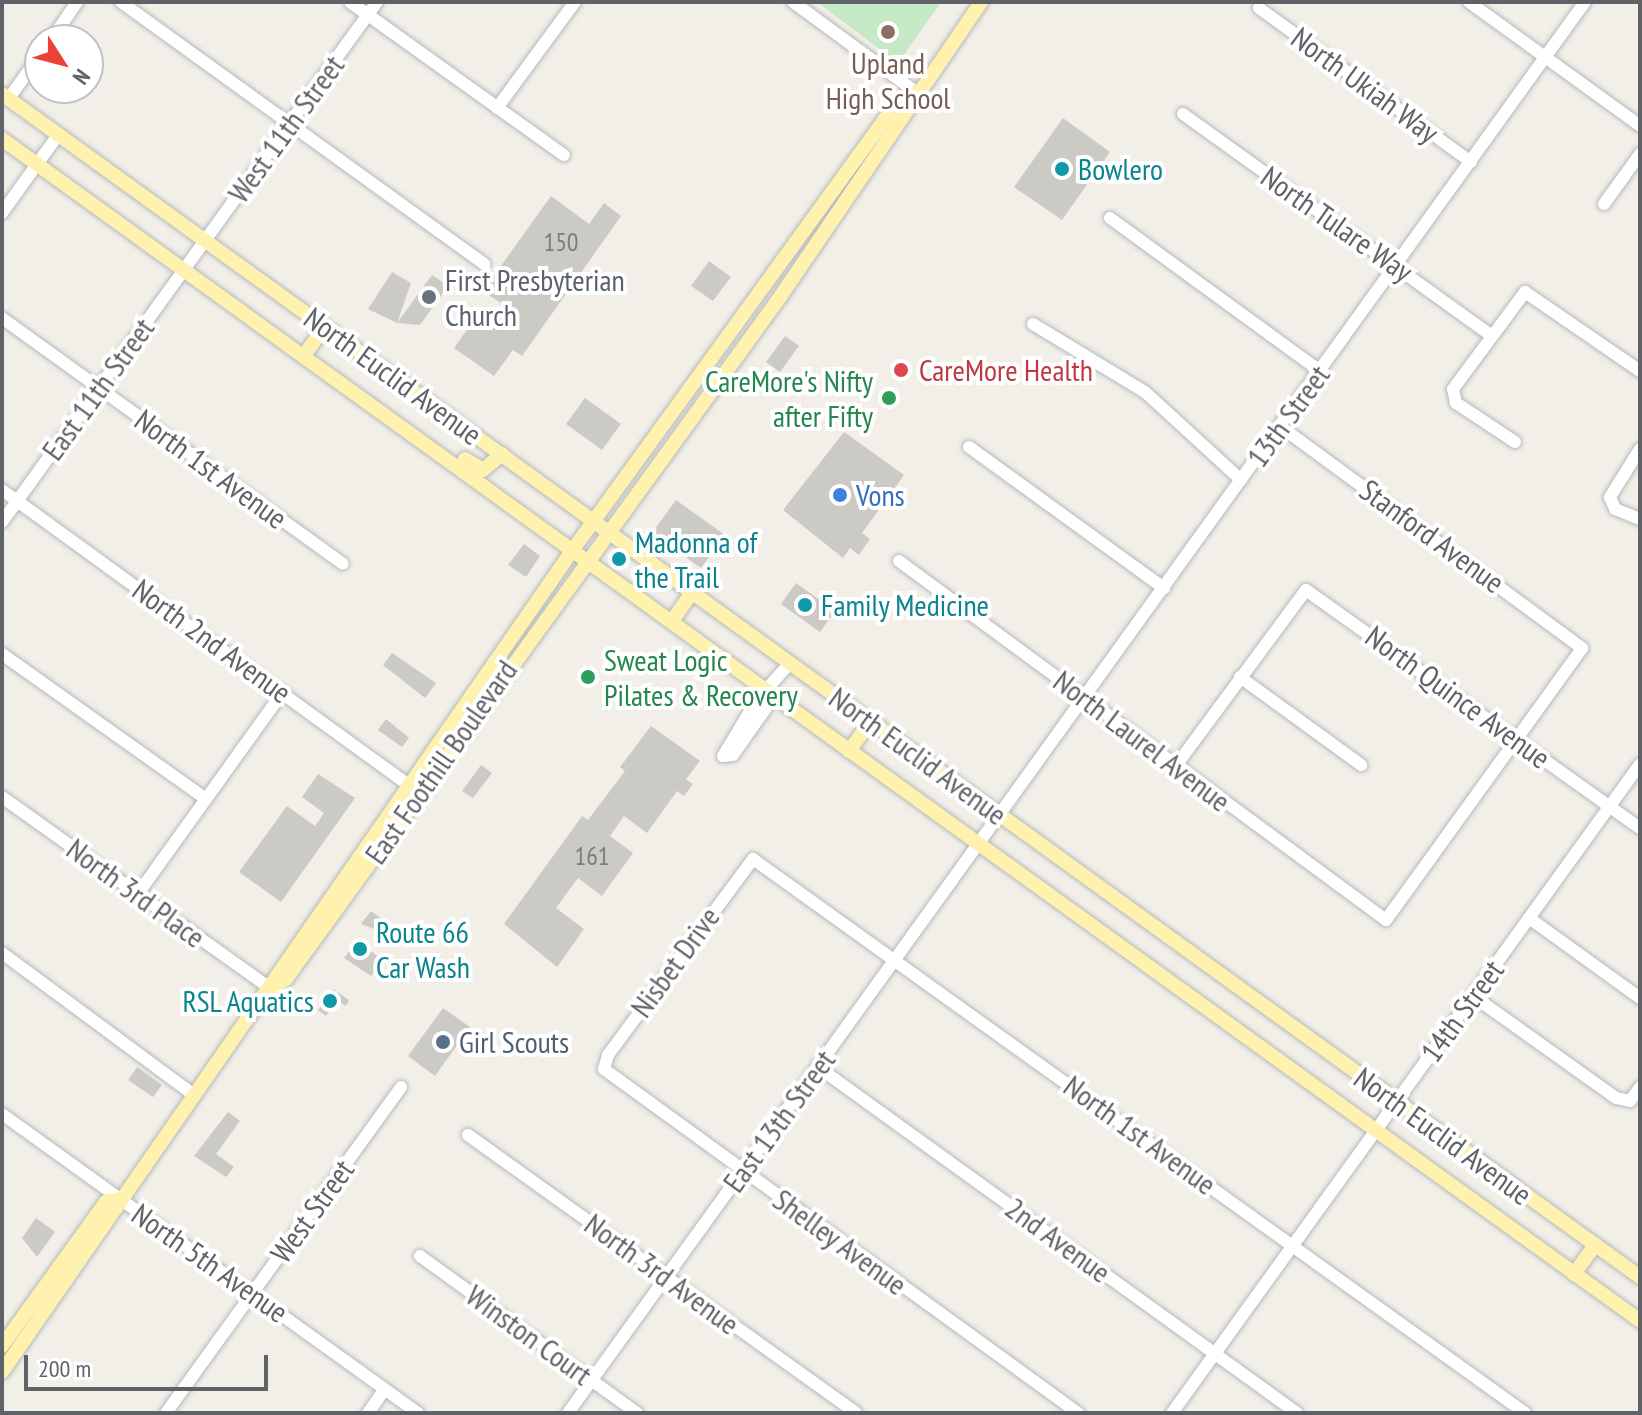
<!DOCTYPE html>
<html>
<head>
<meta charset="utf-8">
<style>
	body { margin:0 }
	#map { position:relative; width:1642px; height:1415px; overflow:hidden; background:#f1efe8; font-family:"PT Sans Narrow",sans-serif }
	div>[style] { position:absolute }
	.green>* { inset:0; background:#c5e8c5 }
	.building>* { inset:0; background:#cccac5 }
	.roads { filter:drop-shadow(0 0 2px #b5b8bc) drop-shadow(0 0 2px #b5b8bc) }
	.minor>* { height:12px; margin:-6px; padding:0 6px; transform-origin:6px; border-radius:6px; background:#fff }
	.major>* { height:14px; margin:-7px; padding:0 7px; transform-origin:7px; border-radius:7px; background:#fff2af }
	.dots>* { width:22px; height:22px; translate:-50% -50%; box-sizing:border-box; border:4px solid #fff; border-radius:50% }
	span { translate:-50% -50%; white-space:nowrap; text-align:center; line-height:1.15; -webkit-text-stroke:8px #fff; paint-order:stroke }
	.number-label { font-size:26px; color:#7a7d7f }
	.number-label span { -webkit-text-stroke-width:0 }
	.education-label { font-size:30px; color:#785e54 }
	.street-label { font-size:30px; color:#5f6368 }
	.culture-label { font-size:30px; color:#0d838f }
	.left { translate:0 -50%; text-align:left }
	.right { translate:-100% -50%; text-align:right }
	.worship-label { font-size:30px; color:#5b616d }
	.health-label { font-size:30px; color:#be3a42 }
	.leisure-label { font-size:30px; color:#27864d }
	.shop-label { font-size:30px; color:#366cbe }
	.service-label { font-size:30px; color:#4e5e75 }
	.frame { position:absolute; inset:0; border:4px solid #5f6368; pointer-events:none }
	.north { position:absolute; left:24px; top:24px; width:80px; height:80px; box-sizing:border-box; background:#fff; border:2px solid #bfc1c3; border-radius:50%; rotate:126deg; font-size:22px; font-weight:700; line-height:32px; text-align:center; color:#5f6368 }
	.north::after { content:''; display:block; margin:auto; width:28px; height:36px; background:#ea4335; clip-path:polygon(50% 0,100% 100%,50% 72%,0 100%) }
	.scale { position:absolute; left:24px; top:1355px; width:244px; height:36px; box-sizing:border-box; border:4px solid #5f6368; border-top:0; padding-left:10px; font-size:24px; line-height:28px; white-space:nowrap; color:#5f6368; -webkit-text-stroke:6px #fff; paint-order:stroke }
</style>
</head>
<body>
<div id="map">
	<div class="green">
		<i style="clip-path:polygon(817px 2px,941px 2px,898px 63px)"></i>
	</div>
	<div class="building">
		<i style="clip-path:polygon(1063px 118px,1110px 152px,1062px 220px,1014px 187px)"></i>
		<i style="clip-path:polygon(551px 196px,589px 224px,604px 203px,621px 216px,522px 356px,513px 350px,494px 376px,454px 348px,481px 310px,494px 319px,504px 305px,483px 291px)"></i>
		<i style="clip-path:polygon(709px 261px,731px 277px,713px 301px,691px 286px)"></i>
		<i style="clip-path:polygon(392px 272px,411px 283px,397px 323px,368px 309px)"></i>
		<i style="clip-path:polygon(432px 275px,448px 286px,420px 325px,397px 323px)"></i>
		<i style="clip-path:polygon(785px 336px,799px 346px,780px 372px,766px 362px)"></i>
		<i style="clip-path:polygon(585px 398px,621px 424px,602px 450px,566px 424px)"></i>
		<i style="clip-path:polygon(844px 432px,904px 475px,862px 533px,870px 539px,859px 555px,850px 548px,843px 558px,783px 510px)"></i>
		<i style="clip-path:polygon(676px 500px,725px 535px,701px 568px,652px 533px)"></i>
		<i style="clip-path:polygon(524px 544px,540px 556px,526px 577px,508px 565px)"></i>
		<i style="clip-path:polygon(796px 583px,835px 611px,820px 632px,781px 604px)"></i>
		<i style="clip-path:polygon(392px 653px,436px 683px,425px 698px,383px 665px)"></i>
		<i style="clip-path:polygon(386px 719px,409px 738px,402px 747px,378px 730px)"></i>
		<i style="clip-path:polygon(651px 726px,700px 761px,686px 779px,693px 784px,684px 796px,677px 791px,647px 833px,624px 816px,610px 836px,633px 853px,602px 896px,578px 878px,556px 908px,584px 929px,557px 967px,504px 924px,582px 816px,588px 820px,625px 771px,620px 767px)"></i>
		<i style="clip-path:polygon(481px 765px,492px 773px,473px 798px,462px 791px)"></i>
		<i style="clip-path:polygon(318px 774px,355px 798px,281px 902px,239px 872px,287px 806px,315px 826px,324px 813px,302px 797px)"></i>
		<i style="clip-path:polygon(371px 911px,390px 925px,384px 933px,361px 924px)"></i>
		<i style="clip-path:polygon(357px 941px,383px 960px,371px 976px,344px 958px)"></i>
		<i style="clip-path:polygon(333px 989px,349px 1000px,346px 1006px,337px 1000px,326px 1016px,318px 1010px)"></i>
		<i style="clip-path:polygon(443px 1008px,470px 1027px,435px 1076px,408px 1056px)"></i>
		<i style="clip-path:polygon(137px 1067px,162px 1085px,153px 1097px,128px 1080px)"></i>
		<i style="clip-path:polygon(228px 1112px,240px 1121px,216px 1154px,234px 1167px,226px 1177px,194px 1156px)"></i>
		<i style="clip-path:polygon(36px 1218px,55px 1232px,37px 1257px,22px 1238px)"></i>
	</div>
	<div class="roads">
		<div class="minor">
			<i style="left:121px;top:2px;width:448px;rotate:35.8deg"></i>
			<i style="left:350px;top:2px;width:263px;rotate:35.6deg"></i>
			<i style="left:793px;top:2px;width:152px;rotate:36.2deg"></i>
			<i style="left:1469px;top:2px;width:211px;rotate:35.9deg"></i>
			<i style="left:1259px;top:8px;width:262px;rotate:36deg"></i>
			<i style="left:51px;top:40px;width:46px;rotate:-55.6deg"></i>
			<i style="left:9px;top:98px;width:53px;rotate:-54.2deg"></i>
			<i style="left:497px;top:108px;width:132px;rotate:-53.7deg"></i>
			<i style="left:1183px;top:114px;width:378px;rotate:35.7deg"></i>
			<i style="left:1604px;top:204px;width:62px;rotate:-54.2deg"></i>
			<i style="left:2px;top:213px;width:96px;rotate:-54.3deg"></i>
			<i style="left:1110px;top:218px;width:260px;rotate:36.1deg"></i>
			<i style="left:2px;top:318px;width:420px;rotate:35.8deg"></i>
			<i style="left:1033px;top:324px;width:131px;rotate:31.3deg"></i>
			<i style="left:1145px;top:392px;width:130px;rotate:42.5deg"></i>
			<i style="left:1515px;top:442px;width:71px;rotate:-146.5deg"></i>
			<i style="left:1456px;top:403px;width:14px;rotate:-102deg"></i>
			<i style="left:1453px;top:389px;width:121px;rotate:-53.4deg"></i>
			<i style="left:1525px;top:292px;width:140px;rotate:34.5deg"></i>
			<i style="left:969px;top:447px;width:241px;rotate:35.9deg"></i>
			<i style="left:1640px;top:449px;width:57px;rotate:122deg"></i>
			<i style="left:1610px;top:497px;width:13px;rotate:67deg"></i>
			<i style="left:1615px;top:509px;width:27px;rotate:22deg"></i>
			<i style="left:2px;top:490px;width:509px;rotate:35.97deg"></i>
			<i style="left:2px;top:522px;width:641px;rotate:-54.2deg"></i>
			<i style="left:899px;top:561px;width:605px;rotate:36.4deg"></i>
			<i style="left:1386px;top:920px;width:335px;rotate:-54.2deg"></i>
			<i style="left:1582px;top:648px;width:375px;rotate:-143.7deg"></i>
			<i style="left:2px;top:654px;width:250px;rotate:35.4deg"></i>
			<i style="left:1240px;top:677px;width:150px;rotate:36deg"></i>
			<i style="left:769px;top:693px;width:15px;rotate:101deg"></i>
			<i style="left:766px;top:708px;width:57px;rotate:125.1deg"></i>
			<i style="left:733px;top:755px;width:10px;rotate:174deg"></i>
			<i style="left:723px;top:756px;width:64px;rotate:-59deg"></i>
			<i style="left:756px;top:701px;width:51px;rotate:-48.2deg"></i>
			<i style="left:1175px;top:767px;width:220px;rotate:-53.5deg"></i>
			<i style="left:1306px;top:590px;width:410px;rotate:35.5deg"></i>
			<i style="left:2px;top:797px;width:330px;rotate:35.5deg"></i>
			<i style="left:137px;top:895px;width:250px;rotate:-54.3deg"></i>
			<i style="left:1529px;top:918px;width:137px;rotate:35.8deg"></i>
			<i style="left:2px;top:953px;width:239px;rotate:36.5deg"></i>
			<i style="left:1473px;top:996px;width:176px;rotate:35.5deg"></i>
			<i style="left:1616px;top:1098px;width:14px;rotate:12deg"></i>
			<i style="left:1630px;top:1101px;width:17px;rotate:-54deg"></i>
			<i style="left:818px;top:1067px;width:591px;rotate:35.84deg"></i>
			<i style="left:2px;top:1114px;width:512px;rotate:35.71deg"></i>
			<i style="left:468px;top:1135px;width:477px;rotate:35.6deg"></i>
			<i style="left:420px;top:1256px;width:268px;rotate:35.9deg"></i>
			<i style="left:166px;top:1413px;width:402px;rotate:-54.2deg"></i>
			<i style="left:368px;top:1413px;width:29px;rotate:-55deg"></i>
			<i style="left:568px;top:1413px;width:1739px;rotate:-54.22deg"></i>
			<i style="left:1078px;top:1413px;width:586px;rotate:-144.03deg"></i>
			<i style="left:604px;top:1069px;width:15px;rotate:-74deg"></i>
			<i style="left:608px;top:1055px;width:244px;rotate:-53.5deg"></i>
			<i style="left:753px;top:859px;width:950px;rotate:35.66deg"></i>
			<i style="left:1172px;top:1413px;width:800px;rotate:-54.2deg"></i>
		</div>
		<div class="major">
			<i style="left:2px;top:94px;width:2021px;rotate:35.84deg"></i>
			<i style="left:2px;top:139px;width:2020px;rotate:35.81deg"></i>
			<i style="left:305px;top:354px;width:32px;rotate:-54deg"></i>
			<i style="left:465px;top:459px;width:21px;rotate:31deg"></i>
			<i style="left:483px;top:470px;width:25px;rotate:-40deg"></i>
			<i style="left:672px;top:621px;width:33px;rotate:-55deg"></i>
			<i style="left:849px;top:751px;width:37px;rotate:-54deg"></i>
			<i style="left:271px;top:989px;width:18px;rotate:-34deg"></i>
			<i style="left:286px;top:979px;width:842px;rotate:-54.08deg"></i>
			<i style="left:780px;top:297px;width:357px;rotate:-55.7deg"></i>
			<i style="left:1574px;top:1274px;width:36px;rotate:-54deg"></i>
			<i style="left:2px;top:1346px;width:178px;rotate:-54.2deg"></i>
			<i style="left:106px;top:1202px;width:13px;rotate:-13deg"></i>
			<i style="left:2px;top:1372px;width:1003px;rotate:-55.23deg"></i>
			<i style="left:574px;top:548px;width:547px;rotate:-54.07deg"></i>
			<i style="left:895px;top:105px;width:25px;rotate:-32deg"></i>
		</div>
	</div>
	<div class="dots">
		<i style="left:888px;top:32px;background:#8d6e63"></i>
		<i style="left:1062px;top:169px;background:#0f9aa8"></i>
		<i style="left:429px;top:297px;background:#6b7280"></i>
		<i style="left:901px;top:370px;background:#e0444e"></i>
		<i style="left:889px;top:398px;background:#2e9e5b"></i>
		<i style="left:840px;top:495px;background:#3f7fe0"></i>
		<i style="left:619px;top:559px;background:#0f9aa8"></i>
		<i style="left:805px;top:605px;background:#0f9aa8"></i>
		<i style="left:588px;top:677px;background:#2e9e5b"></i>
		<i style="left:360px;top:949px;background:#0f9aa8"></i>
		<i style="left:330px;top:1001px;background:#0f9aa8"></i>
		<i style="left:443px;top:1042px;background:#5c6f8a"></i>
	</div>
	<div class="number-label">
		<span style="left:561px;top:242px">150</span>
		<span style="left:592px;top:856px">161</span>
	</div>
	<div class="education-label">
		<span style="left:888px;top:80px">Upland<br>High School</span>
	</div>
	<div class="street-label">
		<span style="left:1365px;top:85px;rotate:36deg">North Ukiah Way</span>
		<span style="left:286px;top:129px;rotate:-54deg">West 11th Street</span>
		<span style="left:1337px;top:224px;rotate:35deg">North Tulare Way</span>
		<span style="left:393px;top:376px;rotate:36deg">North Euclid Avenue</span>
		<span style="left:98px;top:389px;rotate:-54deg">East 11th Street</span>
		<span style="left:1288px;top:416px;rotate:-54deg">13th Street</span>
		<span style="left:211px;top:469px;rotate:36deg">North 1st Avenue</span>
		<span style="left:1432px;top:536px;rotate:36deg">Stanford Avenue</span>
		<span style="left:212px;top:641px;rotate:36deg">North 2nd Avenue</span>
		<span style="left:1458px;top:697px;rotate:36deg">North Quince Avenue</span>
		<span style="left:1142px;top:741px;rotate:37deg">North Laurel Avenue</span>
		<span style="left:918px;top:756px;rotate:36deg">North Euclid Avenue</span>
		<span style="left:441px;top:762px;rotate:-55deg">East Foothill Boulevard</span>
		<span style="left:136px;top:893px;rotate:36deg">North 3rd Place</span>
		<span style="left:675px;top:962px;rotate:-54deg">Nisbet Drive</span>
		<span style="left:1462px;top:1011px;rotate:-54deg">14th Street</span>
		<span style="left:779px;top:1121px;rotate:-54deg">East 13th Street</span>
		<span style="left:1140px;top:1135px;rotate:36deg">North 1st Avenue</span>
		<span style="left:1443px;top:1136px;rotate:36deg">North Euclid Avenue</span>
		<span style="left:312px;top:1211px;rotate:-54deg">West Street</span>
		<span style="left:1058px;top:1240px;rotate:36deg">2nd Avenue</span>
		<span style="left:840px;top:1242px;rotate:36deg">Shelley Avenue</span>
		<span style="left:210px;top:1263px;rotate:35deg">North 5th Avenue</span>
		<span style="left:662px;top:1274px;rotate:36deg">North 3rd Avenue</span>
		<span style="left:529px;top:1335px;rotate:36deg">Winston Court</span>
	</div>
	<div class="culture-label">
		<span class="left" style="left:1078px;top:169px">Bowlero</span>
		<span class="left" style="left:635px;top:559px">Madonna of<br>the Trail</span>
		<span class="left" style="left:821px;top:605px">Family Medicine</span>
		<span class="left" style="left:376px;top:949px">Route 66<br>Car Wash</span>
		<span class="right" style="left:314px;top:1001px">RSL Aquatics</span>
	</div>
	<div class="worship-label">
		<span class="left" style="left:445px;top:297px">First Presbyterian<br>Church</span>
	</div>
	<div class="health-label">
		<span class="left" style="left:919px;top:370px">CareMore Health</span>
	</div>
	<div class="leisure-label">
		<span class="right" style="left:873px;top:398px">CareMore's Nifty<br>after Fifty</span>
		<span class="left" style="left:604px;top:677px">Sweat Logic<br>Pilates &amp; Recovery</span>
	</div>
	<div class="shop-label">
		<span class="left" style="left:856px;top:495px">Vons</span>
	</div>
	<div class="service-label">
		<span class="left" style="left:459px;top:1042px">Girl Scouts</span>
	</div>
	<div class="frame"></div>
	<div class="north">N</div>
	<div class="scale">200 m</div>
</div>
</body>
</html>
